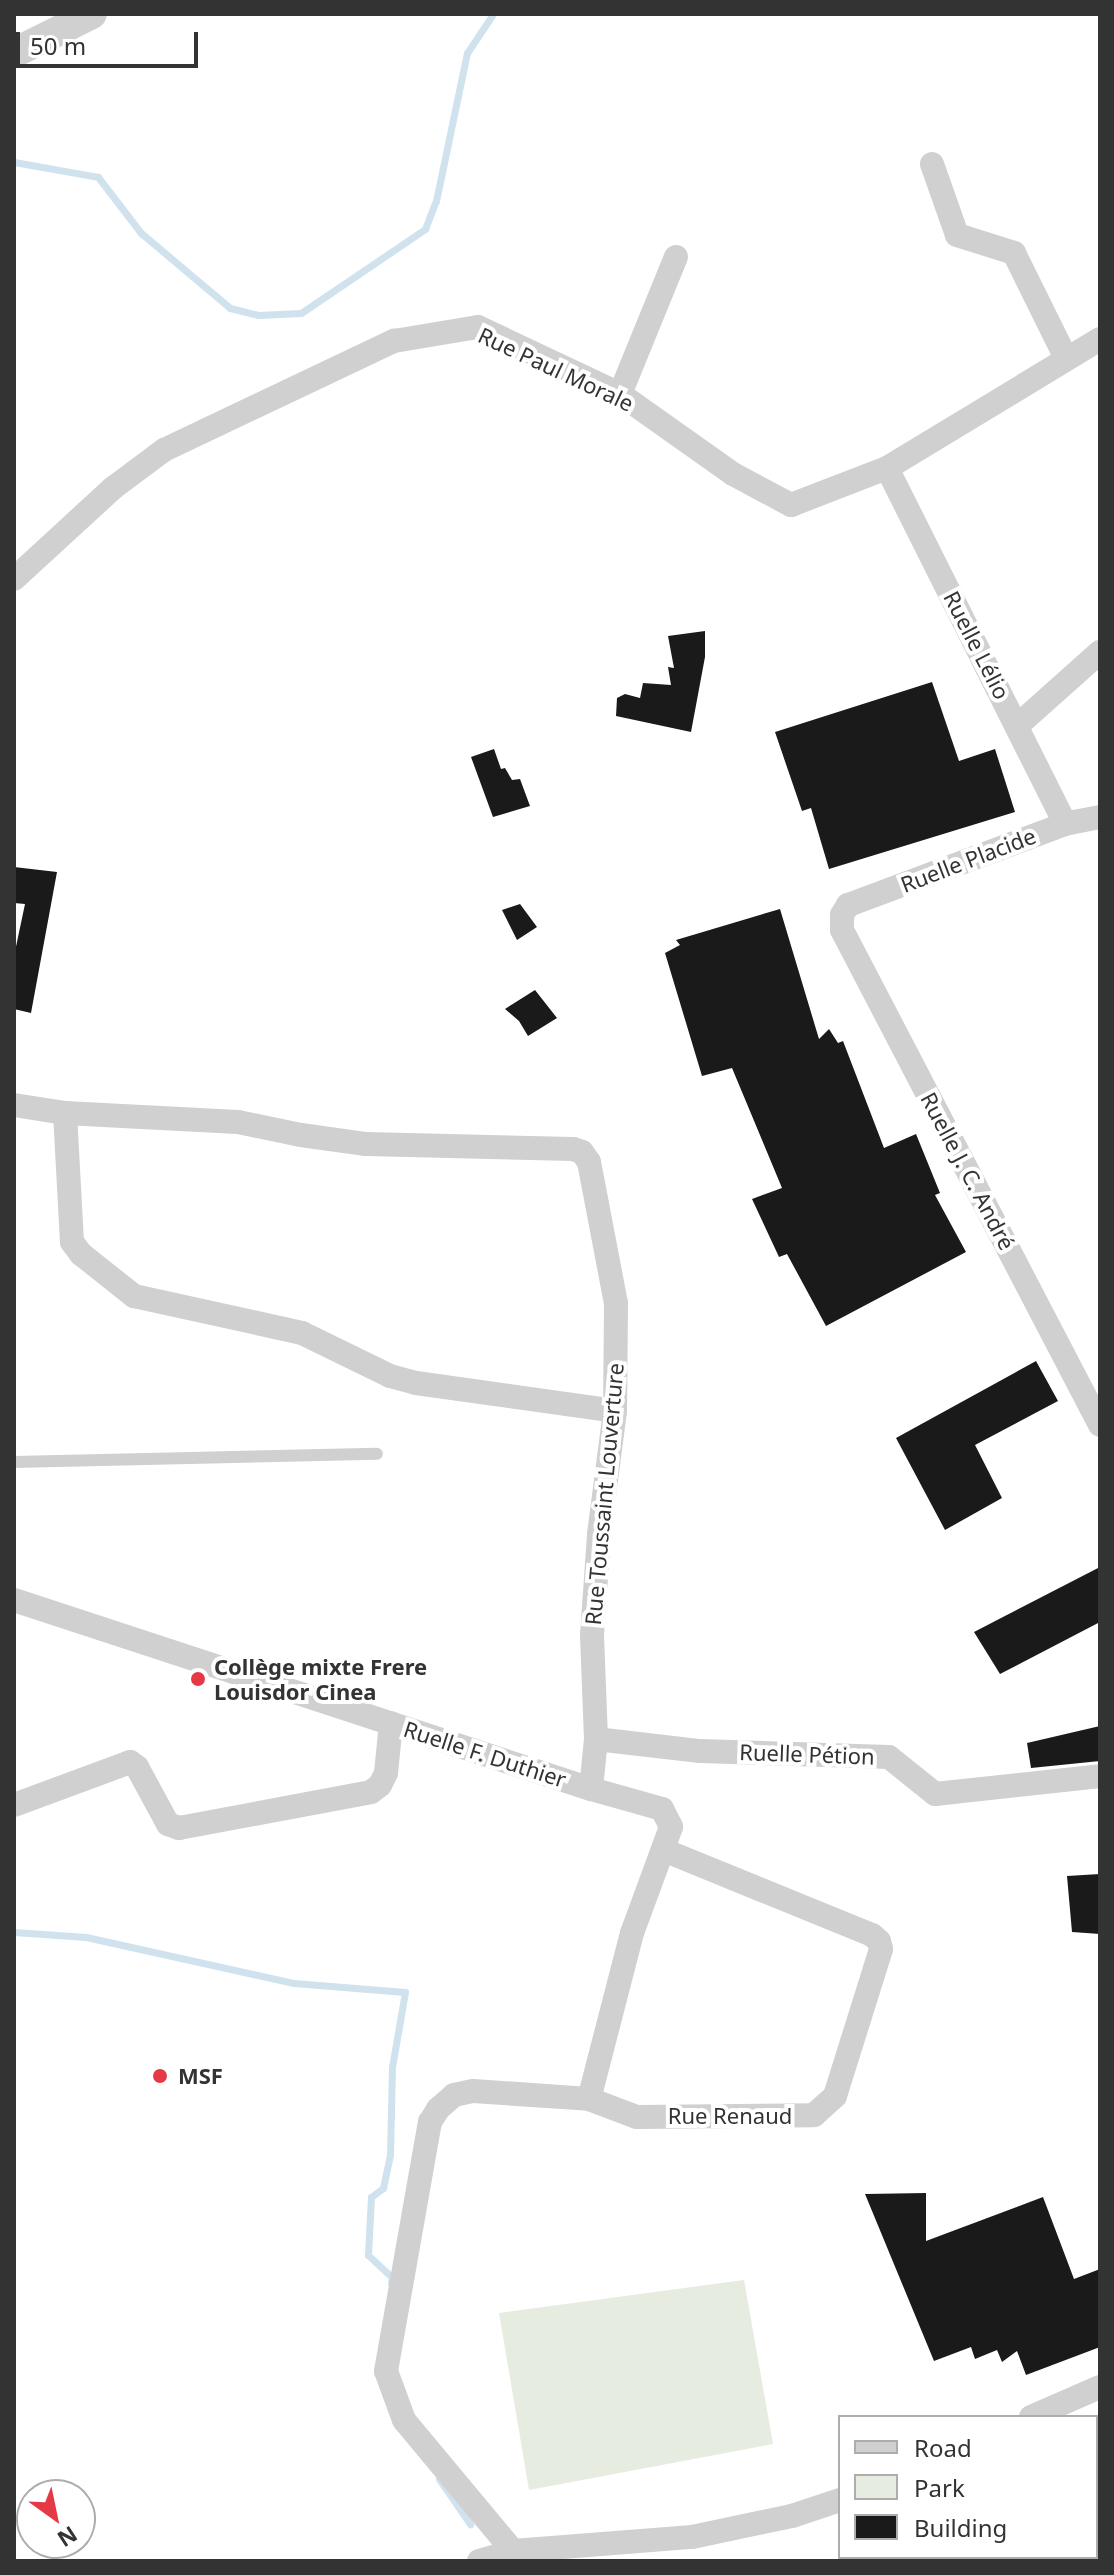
<!DOCTYPE html>
<html>
<head>
<meta charset="utf-8">
<style>
	body { margin:0 }
	#map { position:relative; width:1114px; height:2575px; overflow:hidden; background:#fff; font-family:"Noto Sans",sans-serif }
	div>[style] { position:absolute }
	.green>* { inset:0; background:#e6ecdf }
	.stream>* { height:7px; margin:-3.5px; padding:0 3.5px; transform-origin:3.5px; border-radius:3.5px; background:#cfe2ee }
	.building>* { inset:0; background:#1a1a1a }
	.service>* { height:12px; margin:-6px; padding:0 6px; transform-origin:6px; border-radius:6px; background:#d0d0d0 }
	.minor>* { height:24px; margin:-12px; padding:0 12px; transform-origin:12px; border-radius:12px; background:#d0d0d0 }
	.tertiary>* { height:30px; margin:-15px; padding:0 15px; transform-origin:15px; border-radius:15px; background:#d0d0d0 }
	.dots>* { width:22px; height:22px; translate:-50% -50%; box-sizing:border-box; border:4px solid #fff; border-radius:50% }
	span { translate:-50% -50%; white-space:nowrap; text-align:center; line-height:1.15; -webkit-text-stroke:8px #fff; paint-order:stroke }
	.street-label { font-size:22px; color:#333 }
	.poi-label { font-size:22px; color:#333; font-weight:700 }
	.left { translate:0 -50%; text-align:left }
	.frame { position:absolute; inset:0; border:16px solid #333; pointer-events:none }
	.legend { position:absolute; left:838px; top:2415px; width:260px; height:144px; box-sizing:border-box; background:#fff; border:2px solid #adadad; margin:0; padding:10px 14px; list-style:none; font-size:24px; color:#333 }
	.legend li { display:flex; align-items:center; gap:16px; height:40px }
	.legend b { width:40px; border:2px solid #adadad }
	.north { position:absolute; left:16px; top:2479px; width:80px; height:80px; box-sizing:border-box; background:#fff; border:2px solid #adadad; border-radius:50%; rotate:147deg; font-size:22px; font-weight:700; line-height:32px; text-align:center; color:#333 }
	.north::after { content:''; display:block; margin:auto; width:28px; height:36px; background:#e63946; clip-path:polygon(50% 0,100% 100%,50% 72%,0 100%) }
	.scale { position:absolute; left:16px; top:32px; width:182px; height:36px; box-sizing:border-box; border:4px solid #333; border-top:0; padding-left:10px; font-size:24px; line-height:28px; white-space:nowrap; color:#333; -webkit-text-stroke:6px #fff; paint-order:stroke }
</style>
</head>
<body>
<div id="map">
	<div class="green">
		<i style="clip-path:polygon(744px 2280px,773px 2444px,529px 2490px,499px 2313px)"></i>
	</div>
	<div class="stream">
		<i style="left:14px;top:162px;width:85px;rotate:10.1deg"></i>
		<i style="left:98px;top:177px;width:71px;rotate:52.5deg"></i>
		<i style="left:141px;top:233px;width:116px;rotate:40.1deg"></i>
		<i style="left:230px;top:308px;width:29px;rotate:14deg"></i>
		<i style="left:258px;top:315px;width:43px;rotate:-2.7deg"></i>
		<i style="left:301px;top:313px;width:150px;rotate:-34.1deg"></i>
		<i style="left:425px;top:229px;width:30px;rotate:-69deg"></i>
		<i style="left:436px;top:201px;width:151px;rotate:-78.2deg"></i>
		<i style="left:467px;top:53px;width:47px;rotate:-56.3deg"></i>
		<i style="left:14px;top:1932px;width:72px;rotate:4deg"></i>
		<i style="left:86px;top:1937px;width:213px;rotate:12.5deg"></i>
		<i style="left:294px;top:1983px;width:111px;rotate:4.6deg"></i>
		<i style="left:405px;top:1992px;width:76px;rotate:99.8deg"></i>
		<i style="left:392px;top:2067px;width:88px;rotate:91.3deg"></i>
		<i style="left:390px;top:2155px;width:34px;rotate:102deg"></i>
		<i style="left:383px;top:2188px;width:15px;rotate:143deg"></i>
		<i style="left:371px;top:2197px;width:58px;rotate:93deg"></i>
		<i style="left:368px;top:2255px;width:33px;rotate:43deg"></i>
		<i style="left:392px;top:2277px;width:6px;rotate:99deg"></i>
		<i style="left:439px;top:2479px;width:55px;rotate:55.4deg"></i>
	</div>
	<div class="building">
		<i style="clip-path:polygon(705px 631px,705px 657px,691px 732px,616px 716px,617px 698px,625px 694px,640px 698px,643px 683px,671px 685px,668px 667px,674px 668px,668px 636px)"></i>
		<i style="clip-path:polygon(932px 682px,959px 761px,995px 749px,1015px 812px,829px 869px,811px 808px,802px 811px,775px 732px)"></i>
		<i style="clip-path:polygon(494px 749px,501px 769px,505px 768px,512px 780px,520px 779px,530px 806px,493px 817px,471px 757px)"></i>
		<i style="clip-path:polygon(14px 867px,57px 872px,31px 1013px,14px 1009px,14px 956px,25px 904px,14px 903px)"></i>
		<i style="clip-path:polygon(520px 904px,537px 927px,517px 940px,502px 910px)"></i>
		<i style="clip-path:polygon(780px 909px,819px 1039px,829px 1029px,838px 1043px,843px 1041px,884px 1148px,916px 1134px,940px 1193px,935px 1195px,966px 1252px,826px 1326px,787px 1254px,779px 1257px,752px 1199px,782px 1188px,732px 1068px,702px 1076px,665px 953px,680px 945px,676px 940px)"></i>
		<i style="clip-path:polygon(535px 990px,557px 1018px,528px 1036px,519px 1021px,505px 1009px)"></i>
		<i style="clip-path:polygon(1036px 1361px,1058px 1401px,975px 1445px,1002px 1498px,945px 1530px,896px 1438px)"></i>
		<i style="clip-path:polygon(1100px 1567px,1100px 1622px,1000px 1674px,974px 1632px)"></i>
		<i style="clip-path:polygon(1100px 1726px,1100px 1761px,1031px 1768px,1027px 1743px)"></i>
		<i style="clip-path:polygon(1100px 1874px,1100px 1934px,1072px 1932px,1067px 1876px)"></i>
		<i style="clip-path:polygon(926px 2193px,926px 2241px,1043px 2197px,1074px 2279px,1100px 2269px,1100px 2347px,1026px 2375px,1017px 2351px,1002px 2362px,997px 2350px,975px 2359px,971px 2347px,934px 2361px,865px 2194px)"></i>
	</div>
	<div class="service">
		<i style="left:14px;top:1462px;width:363px;rotate:-1.3deg"></i>
		<i style="left:1096px;top:2550px;width:4px;rotate:-27deg"></i>
		<i style="left:949px;top:2557px;width:4px;rotate:63deg"></i>
		<i style="left:1030px;top:2557px;width:4px;rotate:63deg"></i>
		<i style="left:1067px;top:2561px;width:12px;rotate:-20deg"></i>
	</div>
	<div class="minor">
		<i style="left:932px;top:164px;width:75px;rotate:70.6deg"></i>
		<i style="left:957px;top:235px;width:60px;rotate:17.5deg"></i>
		<i style="left:1014px;top:253px;width:117px;rotate:63.7deg"></i>
		<i style="left:620px;top:394px;width:148px;rotate:-67.8deg"></i>
		<i style="left:887px;top:468px;width:398px;rotate:63.4deg"></i>
		<i style="left:14px;top:579px;width:134px;rotate:-42.6deg"></i>
		<i style="left:113px;top:488px;width:64px;rotate:-36.7deg"></i>
		<i style="left:164px;top:450px;width:255px;rotate:-25.4deg"></i>
		<i style="left:394px;top:341px;width:85px;rotate:-9.5deg"></i>
		<i style="left:478px;top:327px;width:157px;rotate:25.3deg"></i>
		<i style="left:620px;top:394px;width:138px;rotate:35.3deg"></i>
		<i style="left:733px;top:474px;width:66px;rotate:28.1deg"></i>
		<i style="left:791px;top:505px;width:103px;rotate:-21.1deg"></i>
		<i style="left:887px;top:468px;width:249px;rotate:-31.2deg"></i>
		<i style="left:1018px;top:725px;width:110px;rotate:-41.7deg"></i>
		<i style="left:1100px;top:817px;width:36px;rotate:169deg"></i>
		<i style="left:1065px;top:824px;width:232px;rotate:159.5deg"></i>
		<i style="left:848px;top:905px;width:12px;rotate:121deg"></i>
		<i style="left:842px;top:915px;width:15px;rotate:90deg"></i>
		<i style="left:842px;top:930px;width:558px;rotate:62.47deg"></i>
		<i style="left:14px;top:1105px;width:52px;rotate:8.9deg"></i>
		<i style="left:65px;top:1113px;width:173px;rotate:3deg"></i>
		<i style="left:238px;top:1122px;width:64px;rotate:11.7deg"></i>
		<i style="left:301px;top:1135px;width:66px;rotate:7.9deg"></i>
		<i style="left:366px;top:1144px;width:207px;rotate:1.4deg"></i>
		<i style="left:573px;top:1149px;width:9px;rotate:18deg"></i>
		<i style="left:582px;top:1152px;width:12px;rotate:55deg"></i>
		<i style="left:589px;top:1162px;width:144px;rotate:79.2deg"></i>
		<i style="left:616px;top:1303px;width:108px;rotate:90.5deg"></i>
		<i style="left:615px;top:1411px;width:125px;rotate:97.4deg"></i>
		<i style="left:599px;top:1535px;width:100px;rotate:94deg"></i>
		<i style="left:592px;top:1635px;width:104px;rotate:87.8deg"></i>
		<i style="left:596px;top:1739px;width:50px;rotate:95.7deg"></i>
		<i style="left:65px;top:1113px;width:129px;rotate:86.9deg"></i>
		<i style="left:72px;top:1242px;width:15px;rotate:53deg"></i>
		<i style="left:81px;top:1254px;width:68px;rotate:38.4deg"></i>
		<i style="left:134px;top:1296px;width:172px;rotate:12.4deg"></i>
		<i style="left:302px;top:1333px;width:98px;rotate:26deg"></i>
		<i style="left:390px;top:1376px;width:27px;rotate:15deg"></i>
		<i style="left:416px;top:1383px;width:201px;rotate:8deg"></i>
		<i style="left:14px;top:1600px;width:607px;rotate:18.14deg"></i>
		<i style="left:591px;top:1789px;width:74px;rotate:15.7deg"></i>
		<i style="left:662px;top:1809px;width:20px;rotate:63deg"></i>
		<i style="left:671px;top:1827px;width:113px;rotate:110.2deg"></i>
		<i style="left:632px;top:1933px;width:171px;rotate:104.5deg"></i>
		<i style="left:596px;top:1739px;width:105px;rotate:6.6deg"></i>
		<i style="left:700px;top:1751px;width:189px;rotate:1.8deg"></i>
		<i style="left:889px;top:1757px;width:59px;rotate:38.8deg"></i>
		<i style="left:935px;top:1794px;width:166px;rotate:-6.2deg"></i>
		<i style="left:14px;top:1805px;width:124px;rotate:-20.3deg"></i>
		<i style="left:130px;top:1762px;width:9px;rotate:36deg"></i>
		<i style="left:137px;top:1767px;width:65px;rotate:61.5deg"></i>
		<i style="left:168px;top:1824px;width:12px;rotate:20deg"></i>
		<i style="left:179px;top:1828px;width:195px;rotate:-10.6deg"></i>
		<i style="left:371px;top:1792px;width:11px;rotate:-38deg"></i>
		<i style="left:380px;top:1785px;width:13px;rotate:-63deg"></i>
		<i style="left:386px;top:1773px;width:50px;rotate:-84.3deg"></i>
		<i style="left:1031px;top:2417px;width:75px;rotate:-23.5deg"></i>
		<i style="left:513px;top:2551px;width:170px;rotate:-129.8deg"></i>
		<i style="left:404px;top:2420px;width:52px;rotate:-110.2deg"></i>
		<i style="left:386px;top:2371px;width:253px;rotate:-80deg"></i>
		<i style="left:430px;top:2122px;width:15px;rotate:-58deg"></i>
		<i style="left:438px;top:2109px;width:21px;rotate:-41deg"></i>
		<i style="left:454px;top:2095px;width:19px;rotate:-12deg"></i>
		<i style="left:473px;top:2091px;width:116px;rotate:3.9deg"></i>
		<i style="left:589px;top:2099px;width:51px;rotate:20.6deg"></i>
		<i style="left:637px;top:2117px;width:177px;rotate:-0.6deg"></i>
		<i style="left:814px;top:2115px;width:28px;rotate:-42deg"></i>
		<i style="left:835px;top:2096px;width:154px;rotate:-72.6deg"></i>
		<i style="left:881px;top:1949px;width:8px;rotate:-104deg"></i>
		<i style="left:879px;top:1941px;width:9px;rotate:-139deg"></i>
		<i style="left:872px;top:1935px;width:225px;rotate:-157.8deg"></i>
		<i style="left:479px;top:2561px;width:35px;rotate:-16deg"></i>
		<i style="left:513px;top:2551px;width:180px;rotate:-4.5deg"></i>
		<i style="left:692px;top:2537px;width:102px;rotate:-11.9deg"></i>
		<i style="left:792px;top:2516px;width:51px;rotate:-18.4deg"></i>
	</div>
	<div class="tertiary">
		<i style="left:14px;top:53px;width:87px;rotate:-26.6deg"></i>
	</div>
	<div class="dots">
		<i style="left:198px;top:1679px;background:#e63946"></i>
		<i style="left:160px;top:2076px;background:#e63946"></i>
	</div>
	<div class="street-label">
		<span style="left:556px;top:369px;rotate:25deg">Rue Paul Morale</span>
		<span style="left:977px;top:645px;rotate:63deg">Ruelle Lélio</span>
		<span style="left:968px;top:860px;rotate:-21deg">Ruelle Placide</span>
		<span style="left:968px;top:1171px;rotate:62deg">Ruelle J. C. André</span>
		<span style="left:604px;top:1494px;rotate:-85deg">Rue Toussaint Louverture</span>
		<span style="left:485px;top:1754px;rotate:18deg">Ruelle F. Duthier</span>
		<span style="left:807px;top:1754px;rotate:2deg">Ruelle Pétion</span>
		<span style="left:730px;top:2116px">Rue Renaud</span>
	</div>
	<div class="poi-label">
		<span class="left" style="left:214px;top:1679px">Collège mixte Frere<br>Louisdor Cinea</span>
		<span class="left" style="left:178px;top:2076px">MSF</span>
	</div>
	<div class="frame"></div>
	<ul class="legend">
	<li><b style="height:10px;background:#d0d0d0"></b>Road</li>
	<li><b style="height:22px;background:#e6ecdf"></b>Park</li>
	<li><b style="height:22px;background:#1a1a1a"></b>Building</li>
	</ul>
	<div class="north">N</div>
	<div class="scale">50 m</div>
</div>
</body>
</html>
